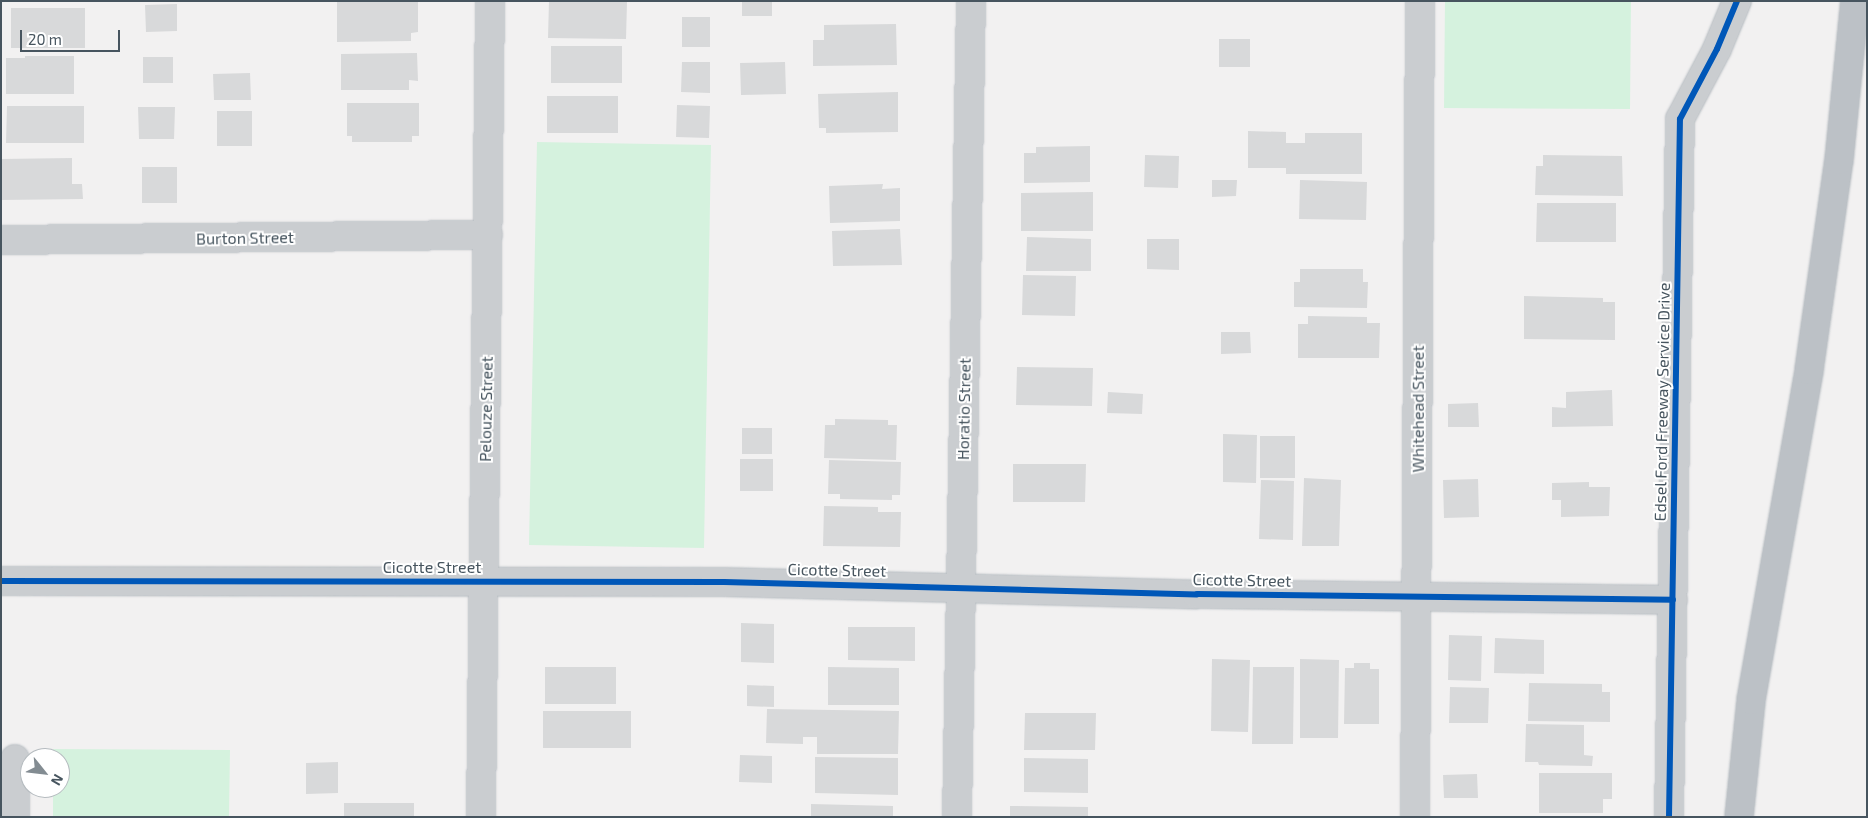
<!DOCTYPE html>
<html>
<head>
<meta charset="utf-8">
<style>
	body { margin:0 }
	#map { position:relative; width:1868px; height:818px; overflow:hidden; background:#f2f1f1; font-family:"Exo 2",sans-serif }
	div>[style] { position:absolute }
	.green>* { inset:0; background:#d5f2de }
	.building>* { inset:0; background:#d8d9da }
	.roads { filter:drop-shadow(0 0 1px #b6bcc1) drop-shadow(0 0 1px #b6bcc1) }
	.street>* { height:28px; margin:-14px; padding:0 14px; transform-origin:14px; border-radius:14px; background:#cacdd0 }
	.highway>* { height:28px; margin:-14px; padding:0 14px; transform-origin:14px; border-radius:14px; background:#bcc1c6 }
	.cycleway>* { height:6px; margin:-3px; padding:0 3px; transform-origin:3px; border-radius:3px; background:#0057b8 }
	span { translate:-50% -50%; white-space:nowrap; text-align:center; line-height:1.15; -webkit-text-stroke:4px #fff; paint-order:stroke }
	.street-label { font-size:16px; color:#47555f }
	.frame { position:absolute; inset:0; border:2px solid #47555f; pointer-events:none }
	.north { position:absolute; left:20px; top:748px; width:50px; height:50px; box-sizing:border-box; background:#fff; border:1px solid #b5bbbf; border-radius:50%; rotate:119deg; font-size:14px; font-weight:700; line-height:20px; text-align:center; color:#47555f }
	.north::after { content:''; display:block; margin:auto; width:18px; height:22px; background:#838c92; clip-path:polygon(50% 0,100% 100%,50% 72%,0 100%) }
	.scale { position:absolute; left:20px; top:30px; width:100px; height:22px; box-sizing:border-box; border:2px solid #47555f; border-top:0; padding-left:6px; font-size:15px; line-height:18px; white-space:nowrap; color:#47555f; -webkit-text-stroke:4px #fff; paint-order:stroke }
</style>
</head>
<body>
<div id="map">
	<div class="green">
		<i style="clip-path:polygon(1445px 1px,1631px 1px,1630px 109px,1444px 108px)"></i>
		<i style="clip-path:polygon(537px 142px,711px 145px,704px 548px,529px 545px)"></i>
		<i style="clip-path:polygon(53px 749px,230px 750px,229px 817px,53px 817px,53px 788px,60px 788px,60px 758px,53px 758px)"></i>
	</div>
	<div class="building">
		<i style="clip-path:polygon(549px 1px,627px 2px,626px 39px,548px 38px)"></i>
		<i style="clip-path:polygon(742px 1px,772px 1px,772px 16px,742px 16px)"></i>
		<i style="clip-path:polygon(337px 2px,418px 2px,418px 32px,411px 33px,411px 41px,337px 42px)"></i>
		<i style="clip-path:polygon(177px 4px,177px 31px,146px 32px,145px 5px)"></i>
		<i style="clip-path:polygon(11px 8px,85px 8px,85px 48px,11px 48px)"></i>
		<i style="clip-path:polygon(682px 17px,710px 17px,710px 47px,682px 47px)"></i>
		<i style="clip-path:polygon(896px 24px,897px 65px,813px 66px,813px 40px,824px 40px,824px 25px)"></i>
		<i style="clip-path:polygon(1219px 39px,1250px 39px,1250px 67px,1219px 67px)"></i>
		<i style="clip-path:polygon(551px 46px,622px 46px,622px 83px,551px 83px)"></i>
		<i style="clip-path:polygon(417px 53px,418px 81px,409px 80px,409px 90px,341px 90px,341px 54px)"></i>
		<i style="clip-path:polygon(25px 56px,74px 56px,74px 94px,6px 94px,6px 58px,25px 58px)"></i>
		<i style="clip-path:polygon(143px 57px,173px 57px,173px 83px,143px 83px)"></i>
		<i style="clip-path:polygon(682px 62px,710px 62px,710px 93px,681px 92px)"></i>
		<i style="clip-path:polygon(785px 62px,786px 94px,741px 95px,740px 63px)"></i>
		<i style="clip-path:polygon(250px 73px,251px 100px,214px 100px,213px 74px)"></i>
		<i style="clip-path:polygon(898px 92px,898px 132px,826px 133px,826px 128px,819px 128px,818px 94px)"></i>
		<i style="clip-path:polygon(547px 96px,618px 96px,618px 133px,547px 133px)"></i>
		<i style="clip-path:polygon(347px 103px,419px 103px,419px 136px,412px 136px,412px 142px,352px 142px,352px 136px,347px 136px)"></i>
		<i style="clip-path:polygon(677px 105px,710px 106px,709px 138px,676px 137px)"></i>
		<i style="clip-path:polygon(7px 106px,84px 106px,84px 143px,6px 143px)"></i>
		<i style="clip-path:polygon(138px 107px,175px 107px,174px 139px,139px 139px)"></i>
		<i style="clip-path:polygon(217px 111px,252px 111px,252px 146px,217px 146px)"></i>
		<i style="clip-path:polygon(1248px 131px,1286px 132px,1286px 143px,1305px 143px,1305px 133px,1362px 133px,1362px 174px,1286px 174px,1286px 168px,1248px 168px)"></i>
		<i style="clip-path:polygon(1090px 146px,1090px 182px,1024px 183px,1024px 153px,1036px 153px,1036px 147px)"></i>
		<i style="clip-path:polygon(1145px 155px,1179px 156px,1178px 188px,1144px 187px)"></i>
		<i style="clip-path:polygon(1543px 155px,1622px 156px,1623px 196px,1535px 195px,1536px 166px,1543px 166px)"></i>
		<i style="clip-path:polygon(72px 158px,72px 184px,82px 184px,83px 199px,1px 200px,1px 159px)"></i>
		<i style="clip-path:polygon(142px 167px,177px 167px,177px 203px,142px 203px)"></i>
		<i style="clip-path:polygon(1212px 180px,1237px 180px,1236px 196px,1212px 197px)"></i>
		<i style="clip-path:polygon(1300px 180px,1367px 182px,1366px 220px,1299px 219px)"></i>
		<i style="clip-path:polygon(883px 184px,882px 189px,900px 188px,900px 221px,830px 223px,829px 186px)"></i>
		<i style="clip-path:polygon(1093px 192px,1093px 231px,1021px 231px,1021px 193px)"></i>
		<i style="clip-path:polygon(1537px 203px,1616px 203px,1616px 242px,1536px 242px)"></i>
		<i style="clip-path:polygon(900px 229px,902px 265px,833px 266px,832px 231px)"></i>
		<i style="clip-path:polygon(1027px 237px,1091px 239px,1091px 271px,1026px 271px)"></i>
		<i style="clip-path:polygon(1147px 239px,1179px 239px,1179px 270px,1147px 269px)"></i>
		<i style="clip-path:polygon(1300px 269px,1363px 269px,1363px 282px,1368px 282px,1367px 308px,1294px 307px,1294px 282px,1300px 282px)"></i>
		<i style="clip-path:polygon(1023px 275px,1076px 276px,1075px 316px,1022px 315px)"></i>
		<i style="clip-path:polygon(1524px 296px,1603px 298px,1603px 302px,1615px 302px,1615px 340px,1524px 339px)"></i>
		<i style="clip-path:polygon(1308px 316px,1367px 317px,1367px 323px,1380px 323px,1379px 358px,1298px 358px,1298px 324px,1308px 324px)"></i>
		<i style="clip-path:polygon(1221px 332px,1250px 332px,1251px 353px,1221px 354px)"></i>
		<i style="clip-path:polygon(1017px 367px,1093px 368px,1092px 406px,1016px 405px)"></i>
		<i style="clip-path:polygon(1612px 390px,1613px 426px,1552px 427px,1552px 407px,1566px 408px,1566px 392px)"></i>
		<i style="clip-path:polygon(1108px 392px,1143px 394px,1142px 414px,1107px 413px)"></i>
		<i style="clip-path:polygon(1478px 403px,1479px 427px,1448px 427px,1448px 404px)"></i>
		<i style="clip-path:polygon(835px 419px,888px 420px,888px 425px,897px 425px,896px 460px,824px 458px,825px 425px,835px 425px)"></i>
		<i style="clip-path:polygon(742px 428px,772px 428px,772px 454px,742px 454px)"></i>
		<i style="clip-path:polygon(1223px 434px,1257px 435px,1256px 483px,1223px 482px)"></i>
		<i style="clip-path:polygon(1260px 436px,1295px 436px,1295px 478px,1260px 478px)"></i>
		<i style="clip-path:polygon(740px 459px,773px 459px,773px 491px,740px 491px)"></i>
		<i style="clip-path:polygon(829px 460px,901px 462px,900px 495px,892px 495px,892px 500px,840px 499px,840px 494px,828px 494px)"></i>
		<i style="clip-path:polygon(1013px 464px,1086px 464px,1085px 502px,1013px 502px)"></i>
		<i style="clip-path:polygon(1304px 478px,1341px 480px,1339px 546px,1302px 546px)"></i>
		<i style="clip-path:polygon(1478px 479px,1479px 517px,1444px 518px,1443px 480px)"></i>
		<i style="clip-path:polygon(1261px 480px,1294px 481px,1293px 540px,1259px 539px)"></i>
		<i style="clip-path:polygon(1589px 482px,1589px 487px,1610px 487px,1609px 516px,1561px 517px,1561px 500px,1552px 500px,1552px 483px)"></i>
		<i style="clip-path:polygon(824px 506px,878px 507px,878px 512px,901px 512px,900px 547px,823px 546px)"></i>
		<i style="clip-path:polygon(741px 623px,774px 624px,774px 663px,741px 662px)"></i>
		<i style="clip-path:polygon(848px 627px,915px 627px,915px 661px,848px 660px)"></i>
		<i style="clip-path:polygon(1449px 635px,1482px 636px,1481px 681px,1448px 680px)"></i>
		<i style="clip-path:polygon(1495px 638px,1544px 640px,1544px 674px,1494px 673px)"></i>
		<i style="clip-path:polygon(1212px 659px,1250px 660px,1248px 732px,1211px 731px)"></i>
		<i style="clip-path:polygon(1300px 659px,1339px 660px,1338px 738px,1300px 738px)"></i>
		<i style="clip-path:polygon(1354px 663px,1370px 663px,1370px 669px,1379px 669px,1379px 724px,1344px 724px,1345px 668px,1354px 668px)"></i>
		<i style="clip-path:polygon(545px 667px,616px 667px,616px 704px,545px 704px)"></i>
		<i style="clip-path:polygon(828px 667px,899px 668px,899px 705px,828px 705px)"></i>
		<i style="clip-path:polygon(1253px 667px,1294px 667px,1293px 744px,1252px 744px)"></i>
		<i style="clip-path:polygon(1529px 683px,1602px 684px,1602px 692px,1610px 692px,1610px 722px,1528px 721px)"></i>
		<i style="clip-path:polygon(747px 685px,774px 686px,774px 707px,747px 706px)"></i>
		<i style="clip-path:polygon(1450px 687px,1489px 688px,1488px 723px,1449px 723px)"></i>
		<i style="clip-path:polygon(767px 709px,899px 711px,898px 754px,817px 754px,817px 737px,803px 737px,803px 744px,766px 743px)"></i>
		<i style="clip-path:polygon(543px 711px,631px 711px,631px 748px,543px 748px)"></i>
		<i style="clip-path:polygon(1025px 713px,1096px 713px,1095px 750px,1024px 750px)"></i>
		<i style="clip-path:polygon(1526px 724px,1584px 725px,1584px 755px,1593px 756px,1592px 766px,1539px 765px,1538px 762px,1525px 762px)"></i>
		<i style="clip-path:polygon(740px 755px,772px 756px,772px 783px,739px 782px)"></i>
		<i style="clip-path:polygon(815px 757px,898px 758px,898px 795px,815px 793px)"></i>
		<i style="clip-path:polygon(1024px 758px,1088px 759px,1088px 793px,1024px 792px)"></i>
		<i style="clip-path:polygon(338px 762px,338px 793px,306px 794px,306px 763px)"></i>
		<i style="clip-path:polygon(1539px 773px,1612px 773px,1612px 799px,1603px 799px,1603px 813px,1539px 813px)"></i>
		<i style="clip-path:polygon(1477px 774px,1478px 798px,1444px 798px,1443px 775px)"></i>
		<i style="clip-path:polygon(344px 803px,414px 803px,414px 817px,344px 817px)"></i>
		<i style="clip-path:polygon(811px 804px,893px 806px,893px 817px,811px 817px)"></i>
		<i style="clip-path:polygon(1010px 806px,1088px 807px,1088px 817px,1010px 817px)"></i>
	</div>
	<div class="roads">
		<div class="street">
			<i style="left:1px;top:240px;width:487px;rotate:-0.6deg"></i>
			<i style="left:1px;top:581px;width:723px;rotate:0.08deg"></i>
			<i style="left:724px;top:582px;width:473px;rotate:1.5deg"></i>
			<i style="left:1197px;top:594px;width:476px;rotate:0.7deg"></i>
			<i style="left:15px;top:817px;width:58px;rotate:-90deg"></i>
			<i style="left:481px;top:817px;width:816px;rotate:-89.37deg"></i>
			<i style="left:957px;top:817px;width:816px;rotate:-89.02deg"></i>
			<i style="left:1415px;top:817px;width:816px;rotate:-89.65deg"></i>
			<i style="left:1669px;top:817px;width:698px;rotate:-89.1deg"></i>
			<i style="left:1680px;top:119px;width:79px;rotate:-62.1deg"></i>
			<i style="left:1717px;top:49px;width:52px;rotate:-67.4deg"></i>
		</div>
		<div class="highway">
			<i style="left:1739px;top:817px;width:118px;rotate:-84.1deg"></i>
			<i style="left:1751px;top:700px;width:335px;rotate:-80deg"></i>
			<i style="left:1809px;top:370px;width:212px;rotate:-81.9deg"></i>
			<i style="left:1839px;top:160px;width:160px;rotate:-84.3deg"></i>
		</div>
	</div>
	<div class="cycleway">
		<i style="left:1px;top:581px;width:723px;rotate:0.08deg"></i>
		<i style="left:724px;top:582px;width:473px;rotate:1.5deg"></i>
		<i style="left:1197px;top:594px;width:476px;rotate:0.7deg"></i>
		<i style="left:1669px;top:817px;width:698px;rotate:-89.1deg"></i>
		<i style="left:1680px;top:119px;width:79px;rotate:-62.1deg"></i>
		<i style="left:1717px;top:49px;width:52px;rotate:-67.4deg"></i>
	</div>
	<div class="street-label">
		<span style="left:245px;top:238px;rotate:-1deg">Burton Street</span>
		<span style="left:1662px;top:402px;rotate:-89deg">Edsel Ford Freeway Service Drive</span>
		<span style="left:486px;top:409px;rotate:-89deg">Pelouze Street</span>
		<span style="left:964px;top:409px;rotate:-89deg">Horatio Street</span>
		<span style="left:1418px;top:409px;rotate:-90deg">Whitehead Street</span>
		<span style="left:432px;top:567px">Cicotte Street</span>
		<span style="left:837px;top:570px;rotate:1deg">Cicotte Street</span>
		<span style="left:1242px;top:580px;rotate:1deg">Cicotte Street</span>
	</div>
	<div class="frame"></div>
	<div class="north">N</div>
	<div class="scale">20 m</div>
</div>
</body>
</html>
